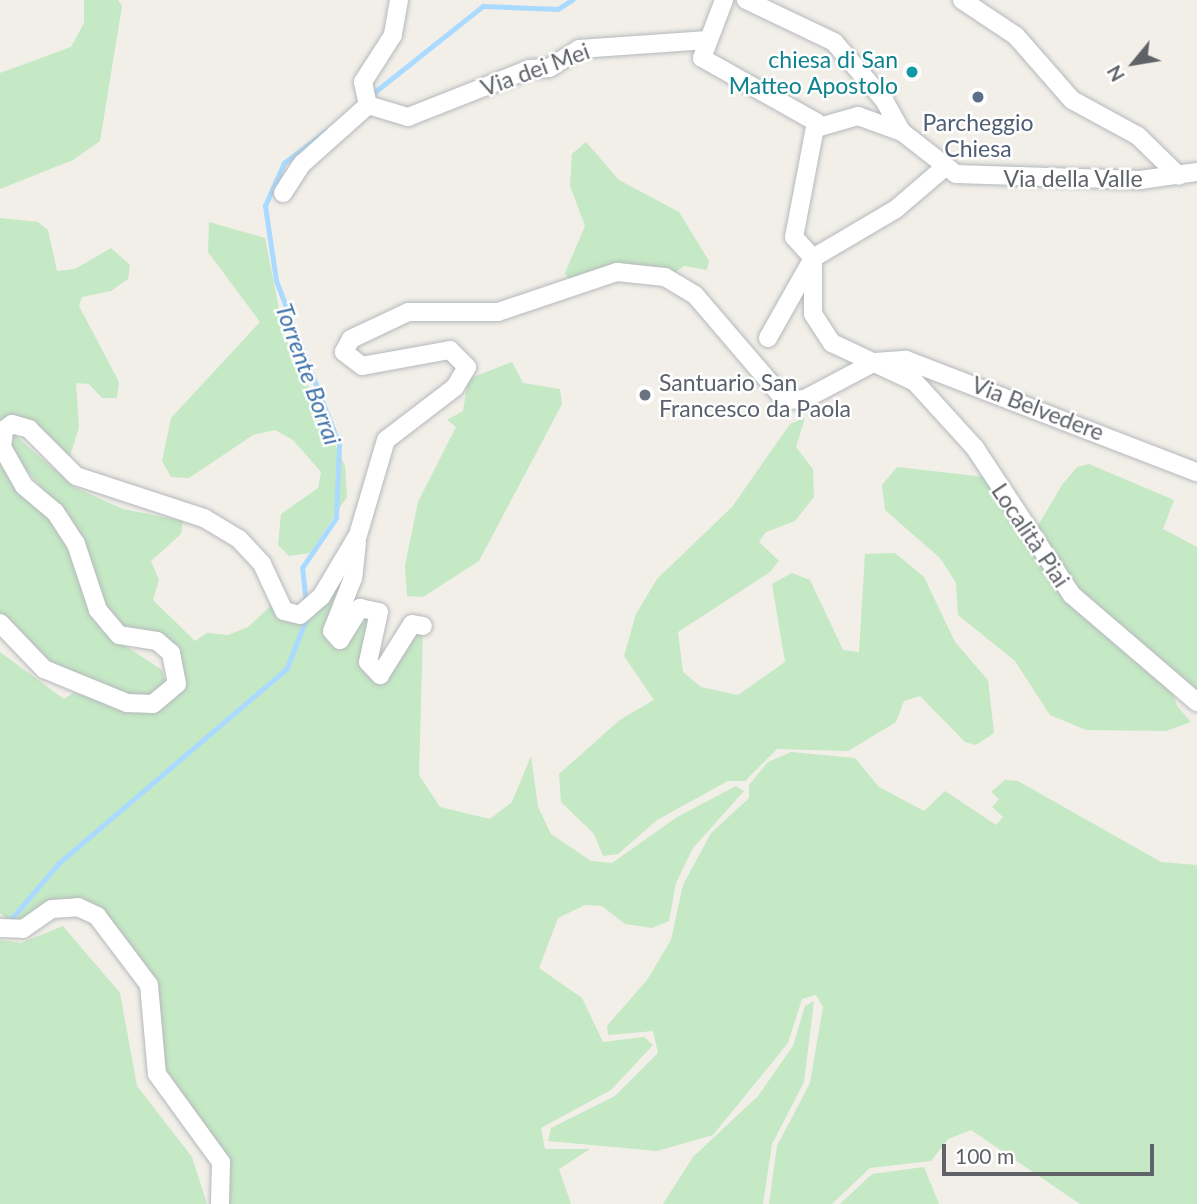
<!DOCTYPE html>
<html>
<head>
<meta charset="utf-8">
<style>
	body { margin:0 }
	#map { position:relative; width:1197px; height:1204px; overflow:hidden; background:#f1efe8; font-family:Lato,sans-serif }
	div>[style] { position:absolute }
	.green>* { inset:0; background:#c5e8c5 }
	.stream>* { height:4.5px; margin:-2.25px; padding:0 2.25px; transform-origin:2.25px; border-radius:2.25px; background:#aadaff }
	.roads { filter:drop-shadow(0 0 2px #b5b8bc) drop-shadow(0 0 2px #b5b8bc) }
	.minor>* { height:18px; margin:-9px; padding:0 9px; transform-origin:9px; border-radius:9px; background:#fff }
	.dots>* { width:19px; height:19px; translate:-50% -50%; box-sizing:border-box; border:4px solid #fff; border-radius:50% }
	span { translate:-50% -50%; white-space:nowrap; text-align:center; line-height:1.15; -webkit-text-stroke:5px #fff; paint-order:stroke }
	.culture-label { font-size:23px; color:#0d838f }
	.right { translate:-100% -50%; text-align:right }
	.street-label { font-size:23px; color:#5f6368 }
	.service-label { font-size:23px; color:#4e5e75 }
	.worship-label { font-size:23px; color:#5b616d }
	.left { translate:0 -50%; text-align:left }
	.water-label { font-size:24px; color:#4174aa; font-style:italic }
	.north { position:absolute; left:1099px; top:28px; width:70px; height:70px; -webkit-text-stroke:5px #fff; paint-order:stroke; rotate:240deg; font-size:19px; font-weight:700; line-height:28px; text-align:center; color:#5f6368 }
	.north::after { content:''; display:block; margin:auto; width:24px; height:32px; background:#5f6368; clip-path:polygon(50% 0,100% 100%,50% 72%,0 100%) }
	.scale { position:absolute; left:942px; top:1144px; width:212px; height:32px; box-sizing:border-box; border:4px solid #5f6368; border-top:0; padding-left:9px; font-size:21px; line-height:24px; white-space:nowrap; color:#5f6368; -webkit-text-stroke:5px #fff; paint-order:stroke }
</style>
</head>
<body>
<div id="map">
	<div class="green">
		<i style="clip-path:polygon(84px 0,118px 0,122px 6px,100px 141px,73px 160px,0 189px,0 73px,71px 47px,84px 23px)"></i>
		<i style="clip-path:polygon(586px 142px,619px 180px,679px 212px,709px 261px,707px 270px,684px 266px,672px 275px,616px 264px,570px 281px,565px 273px,585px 226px,570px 186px,572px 154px)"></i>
		<i style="clip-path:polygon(0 218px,38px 222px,48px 230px,57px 271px,75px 269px,111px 248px,130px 265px,128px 279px,111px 291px,82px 297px,79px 306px,119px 382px,117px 398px,102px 398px,89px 384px,76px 383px,79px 427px,66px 469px,29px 431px,0 433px)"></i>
		<i style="clip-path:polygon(209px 222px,265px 238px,284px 334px,345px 466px,347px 497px,310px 553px,289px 556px,278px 545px,281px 514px,318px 488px,321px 472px,293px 440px,275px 430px,253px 435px,189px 478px,171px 477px,162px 461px,171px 418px,260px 322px,208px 252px)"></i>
		<i style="clip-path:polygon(512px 362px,523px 383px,560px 389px,562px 404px,479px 561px,423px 597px,407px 596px,405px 566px,418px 502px,456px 427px,447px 420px,463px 411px,468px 379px)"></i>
		<i style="clip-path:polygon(805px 418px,796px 447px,813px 469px,814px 497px,795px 521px,766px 532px,759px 542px,779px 561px,770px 572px,678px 632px,683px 672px,701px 687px,738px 695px,785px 662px,772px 584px,792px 573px,810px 580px,843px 650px,859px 652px,865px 554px,895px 553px,924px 577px,955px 642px,988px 680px,994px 733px,976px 745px,965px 742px,920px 696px,904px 701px,896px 722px,848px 751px,777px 749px,745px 781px,728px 781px,657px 820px,618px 854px,603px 856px,594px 834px,561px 802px,559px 774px,621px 719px,654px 700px,624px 656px,636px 614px,657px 579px,732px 507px,790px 424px)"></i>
		<i style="clip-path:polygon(15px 435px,74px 487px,123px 509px,183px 521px,181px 534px,151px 561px,159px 580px,153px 600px,195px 641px,207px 633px,228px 635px,248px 627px,278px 599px,304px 619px,312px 617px,341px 578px,358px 620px,371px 613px,364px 661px,388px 675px,410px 636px,423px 630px,419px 775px,440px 807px,490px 819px,512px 802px,531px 756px,538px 807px,551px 834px,591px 861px,612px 863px,677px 817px,736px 786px,744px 791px,693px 848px,676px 883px,669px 921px,652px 928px,625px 924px,602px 906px,585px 905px,558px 918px,539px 968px,582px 998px,603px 1042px,644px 1037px,653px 1045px,611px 1090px,541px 1128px,545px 1149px,590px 1149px,559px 1169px,571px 1204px,218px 1204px,216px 1166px,171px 1103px,138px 982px,83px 914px,10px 922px,0 913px,0 652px,64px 699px,73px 693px,154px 712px,175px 694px,164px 656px,109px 623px,60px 508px,8px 450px)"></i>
		<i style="clip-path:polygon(0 456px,60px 529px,101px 630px,162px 670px,166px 685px,153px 701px,77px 683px,0 625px)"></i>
		<i style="clip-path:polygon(1089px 464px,1174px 500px,1163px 529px,1197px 547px,1197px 694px,1094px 612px,1036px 529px,1062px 485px,1077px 467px)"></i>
		<i style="clip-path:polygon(897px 467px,985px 477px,1050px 561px,1170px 682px,1177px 706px,1191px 722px,1166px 731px,1086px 730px,1050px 715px,1015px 661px,958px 615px,956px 583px,940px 558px,885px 510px,882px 485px)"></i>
		<i style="clip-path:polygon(791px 752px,855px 758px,879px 787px,924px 811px,945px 791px,996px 825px,1003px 817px,992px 807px,999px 799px,991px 792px,1005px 780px,1018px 781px,1161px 862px,1197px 865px,1197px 1204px,1080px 1204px,971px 1130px,948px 1139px,931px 1161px,870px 1168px,832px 1204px,769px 1204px,777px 1146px,810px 1083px,823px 1007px,816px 995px,802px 999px,788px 1043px,713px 1135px,657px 1151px,548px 1141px,551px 1128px,615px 1096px,658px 1053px,653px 1031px,608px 1035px,607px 1026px,647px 980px,671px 940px,683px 885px,711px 833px,749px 798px,749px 785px,768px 762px)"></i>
		<i style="clip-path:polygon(63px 926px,120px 993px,137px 1086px,192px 1157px,207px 1204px,0 1204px,0 940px,21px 943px)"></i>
		<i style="clip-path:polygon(814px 1001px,804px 1082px,772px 1144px,763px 1204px,663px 1204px,693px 1157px,758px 1096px,793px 1046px,805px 1006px)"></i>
		<i style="clip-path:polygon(924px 1167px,939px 1204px,840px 1204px,872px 1174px)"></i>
	</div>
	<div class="stream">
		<i style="left:371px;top:95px;width:143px;rotate:-38.5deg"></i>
		<i style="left:483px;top:6px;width:75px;rotate:2.3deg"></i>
		<i style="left:558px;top:9px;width:17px;rotate:-33deg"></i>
		<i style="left:306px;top:604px;width:36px;rotate:-96deg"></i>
		<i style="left:302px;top:568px;width:60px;rotate:-55.8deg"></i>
		<i style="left:336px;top:518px;width:73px;rotate:-87.6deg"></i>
		<i style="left:339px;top:445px;width:176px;rotate:-111deg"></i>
		<i style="left:276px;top:281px;width:76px;rotate:-98.3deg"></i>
		<i style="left:265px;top:206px;width:47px;rotate:-66.2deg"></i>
		<i style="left:284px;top:163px;width:53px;rotate:-37.3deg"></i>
		<i style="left:7px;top:924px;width:80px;rotate:-49.6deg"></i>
		<i style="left:59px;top:863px;width:300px;rotate:-40.5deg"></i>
		<i style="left:287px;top:668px;width:53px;rotate:-68.8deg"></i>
	</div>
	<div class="roads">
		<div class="minor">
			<i style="left:399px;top:0;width:36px;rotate:100deg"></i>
			<i style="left:393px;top:35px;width:56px;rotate:122.6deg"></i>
			<i style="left:363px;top:82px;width:24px;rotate:78deg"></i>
			<i style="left:368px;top:105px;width:42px;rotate:16.7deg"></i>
			<i style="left:408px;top:117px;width:131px;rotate:-21.5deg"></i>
			<i style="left:530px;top:69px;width:19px;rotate:-3deg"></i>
			<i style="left:549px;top:68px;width:36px;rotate:-32deg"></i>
			<i style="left:579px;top:49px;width:129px;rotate:-4deg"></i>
			<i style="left:724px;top:0;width:62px;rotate:110.8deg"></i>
			<i style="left:702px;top:58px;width:131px;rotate:29.3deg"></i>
			<i style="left:816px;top:122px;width:117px;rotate:100.8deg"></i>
			<i style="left:794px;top:237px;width:28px;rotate:48deg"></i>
			<i style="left:746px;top:0;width:98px;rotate:25.5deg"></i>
			<i style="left:834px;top:42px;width:77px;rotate:49.2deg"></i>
			<i style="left:884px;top:100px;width:37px;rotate:61deg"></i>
			<i style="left:902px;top:132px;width:68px;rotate:37.9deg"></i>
			<i style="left:956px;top:174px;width:184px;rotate:1.9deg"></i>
			<i style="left:1140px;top:180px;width:58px;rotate:-8deg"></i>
			<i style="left:962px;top:0;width:65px;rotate:33.7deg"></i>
			<i style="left:1016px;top:36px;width:85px;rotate:48.8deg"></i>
			<i style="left:1072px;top:100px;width:75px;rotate:28.6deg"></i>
			<i style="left:1138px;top:136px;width:57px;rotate:44.3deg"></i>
			<i style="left:816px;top:128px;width:44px;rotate:-15.9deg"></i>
			<i style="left:858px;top:116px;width:47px;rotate:20deg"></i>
			<i style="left:283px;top:193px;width:35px;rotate:-57deg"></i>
			<i style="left:302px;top:164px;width:89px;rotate:-41.8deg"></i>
			<i style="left:813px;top:258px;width:56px;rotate:90deg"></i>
			<i style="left:813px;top:314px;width:35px;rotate:57deg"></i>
			<i style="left:832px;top:343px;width:92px;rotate:25.2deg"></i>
			<i style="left:915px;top:382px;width:89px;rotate:47.7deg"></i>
			<i style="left:975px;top:448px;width:176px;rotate:56.6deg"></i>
			<i style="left:1072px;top:595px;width:165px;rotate:40.6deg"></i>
			<i style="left:768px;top:338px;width:92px;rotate:-60.6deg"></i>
			<i style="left:813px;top:258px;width:96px;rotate:-30.6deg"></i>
			<i style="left:896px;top:209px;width:65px;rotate:-40.6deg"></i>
			<i style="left:357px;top:542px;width:36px;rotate:96deg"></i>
			<i style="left:353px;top:578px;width:57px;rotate:111.6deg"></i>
			<i style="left:332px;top:631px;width:12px;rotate:48deg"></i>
			<i style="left:340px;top:640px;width:38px;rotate:-58deg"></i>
			<i style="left:360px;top:608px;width:19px;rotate:12deg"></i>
			<i style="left:379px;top:612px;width:51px;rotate:102.4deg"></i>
			<i style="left:368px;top:662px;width:18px;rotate:47deg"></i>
			<i style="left:380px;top:675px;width:60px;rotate:-57.9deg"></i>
			<i style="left:412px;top:624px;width:11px;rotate:10deg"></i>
			<i style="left:0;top:623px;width:64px;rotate:46.3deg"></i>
			<i style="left:44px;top:669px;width:90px;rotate:22.3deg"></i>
			<i style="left:127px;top:703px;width:26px;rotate:2deg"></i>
			<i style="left:153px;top:704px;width:31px;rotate:-40deg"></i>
			<i style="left:177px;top:684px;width:32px;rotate:-101deg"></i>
			<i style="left:171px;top:653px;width:18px;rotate:-139deg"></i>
			<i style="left:157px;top:641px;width:38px;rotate:-171deg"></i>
			<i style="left:119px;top:635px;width:33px;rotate:-130deg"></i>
			<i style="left:98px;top:610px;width:70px;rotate:-108.4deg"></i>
			<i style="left:76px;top:544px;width:38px;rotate:-123deg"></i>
			<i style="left:55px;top:512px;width:40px;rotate:-140deg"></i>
			<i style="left:24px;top:486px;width:45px;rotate:-119.4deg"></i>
			<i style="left:2px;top:447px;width:17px;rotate:-83deg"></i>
			<i style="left:4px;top:430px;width:10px;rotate:-37deg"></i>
			<i style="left:12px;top:424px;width:18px;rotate:16deg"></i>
			<i style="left:29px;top:429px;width:66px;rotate:45deg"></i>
			<i style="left:76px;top:476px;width:135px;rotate:18.2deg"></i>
			<i style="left:204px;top:518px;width:41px;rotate:31deg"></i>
			<i style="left:239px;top:539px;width:34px;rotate:47deg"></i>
			<i style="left:262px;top:564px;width:52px;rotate:64.9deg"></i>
			<i style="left:284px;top:611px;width:16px;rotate:14deg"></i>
			<i style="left:300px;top:615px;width:28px;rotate:-41deg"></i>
			<i style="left:321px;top:597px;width:72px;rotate:-59.2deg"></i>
			<i style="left:358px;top:535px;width:99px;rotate:-73.6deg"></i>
			<i style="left:386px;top:440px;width:87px;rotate:-37.5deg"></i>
			<i style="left:455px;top:387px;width:23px;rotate:-59deg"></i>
			<i style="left:467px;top:367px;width:24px;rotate:-135deg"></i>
			<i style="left:450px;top:350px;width:89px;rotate:169.7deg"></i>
			<i style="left:362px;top:366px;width:23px;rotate:-142deg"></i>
			<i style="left:344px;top:352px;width:15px;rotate:-62deg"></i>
			<i style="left:351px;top:339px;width:63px;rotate:-25.3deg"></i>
			<i style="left:408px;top:312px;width:90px"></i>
			<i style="left:498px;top:312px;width:126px;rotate:-18.6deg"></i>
			<i style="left:617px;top:272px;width:48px;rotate:5.9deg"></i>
			<i style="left:665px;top:277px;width:35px;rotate:31deg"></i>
			<i style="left:695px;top:295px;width:138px;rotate:49.4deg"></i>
			<i style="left:785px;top:400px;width:20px;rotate:-3deg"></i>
			<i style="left:805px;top:399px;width:79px;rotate:-27.9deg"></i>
			<i style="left:875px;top:362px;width:31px;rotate:-4deg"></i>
			<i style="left:906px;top:360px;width:312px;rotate:21.1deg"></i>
			<i style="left:0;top:928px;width:23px;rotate:2deg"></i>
			<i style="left:23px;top:929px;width:35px;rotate:-35deg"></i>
			<i style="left:52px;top:909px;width:26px;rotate:-4deg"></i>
			<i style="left:78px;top:907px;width:21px;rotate:25deg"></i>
			<i style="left:97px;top:916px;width:86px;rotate:53deg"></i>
			<i style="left:149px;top:985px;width:89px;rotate:84.9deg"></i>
			<i style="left:157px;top:1074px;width:109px;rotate:54deg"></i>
			<i style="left:221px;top:1162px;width:42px;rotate:91.4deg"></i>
		</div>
	</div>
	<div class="dots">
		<i style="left:912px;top:72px;background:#0f9aa8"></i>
		<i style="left:978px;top:97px;background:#5c6f8a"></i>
		<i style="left:645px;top:395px;background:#6b7280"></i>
	</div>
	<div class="culture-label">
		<span class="right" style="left:898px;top:72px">chiesa di San<br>Matteo Apostolo</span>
	</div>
	<div class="street-label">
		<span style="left:535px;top:69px;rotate:-20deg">Via dei Mei</span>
		<span style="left:1073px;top:178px">Via della Valle</span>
		<span style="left:1038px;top:408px;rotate:21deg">Via Belvedere</span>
		<span style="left:1031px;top:535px;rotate:56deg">Località Piai</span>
	</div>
	<div class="service-label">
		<span style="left:978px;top:135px">Parcheggio<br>Chiesa</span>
	</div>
	<div class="worship-label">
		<span class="left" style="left:659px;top:395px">Santuario San<br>Francesco da Paola</span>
	</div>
	<div class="water-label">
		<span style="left:309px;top:374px;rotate:70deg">Torrente Borrai</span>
	</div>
	<div class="north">N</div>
	<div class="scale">100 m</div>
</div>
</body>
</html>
